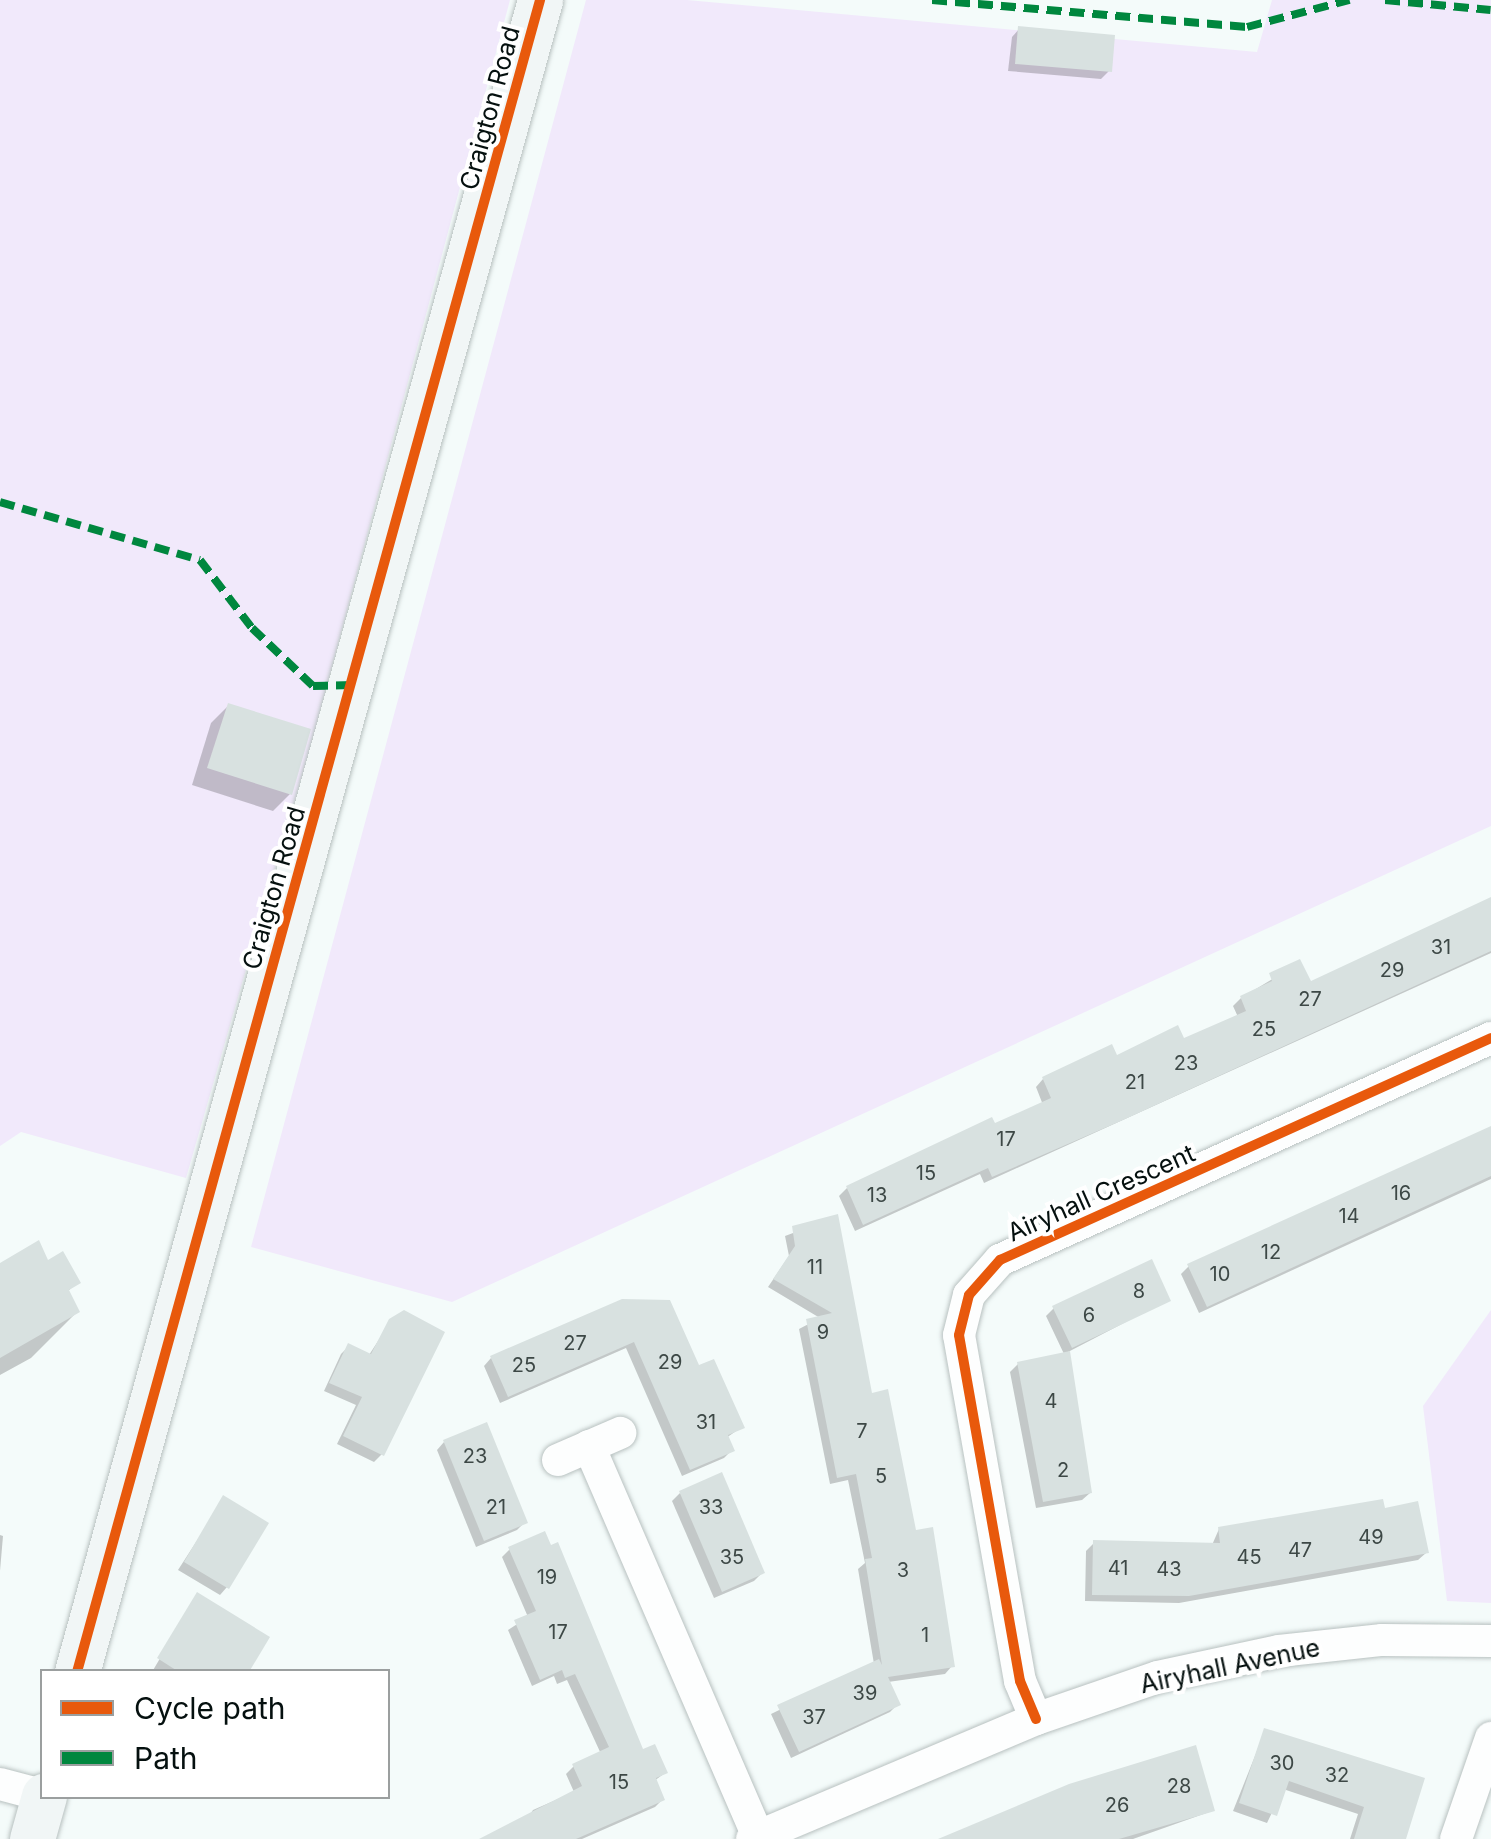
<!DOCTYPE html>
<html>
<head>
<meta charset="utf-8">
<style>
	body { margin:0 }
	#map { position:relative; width:1491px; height:1839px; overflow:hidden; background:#f4fbfa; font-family:Inter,sans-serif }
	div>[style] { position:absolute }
	.green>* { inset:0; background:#f1e9fb }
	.shadow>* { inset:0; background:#0003 }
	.building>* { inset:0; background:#d8e1e0 }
	.roads { filter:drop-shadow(0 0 2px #b8c1c0) drop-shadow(0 0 2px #b8c1c0) }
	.street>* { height:32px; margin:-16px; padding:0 16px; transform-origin:16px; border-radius:16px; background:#fdfefe }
	.secondary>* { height:45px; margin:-22.5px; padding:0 22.5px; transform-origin:22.5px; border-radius:22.5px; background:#f1f6f6 }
	.quiet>* { height:8px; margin-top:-4px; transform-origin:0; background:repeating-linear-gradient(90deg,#00873e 0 15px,transparent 0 23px) }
	.cycleway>* { height:10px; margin:-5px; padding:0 5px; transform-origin:5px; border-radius:5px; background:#e8590c }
	span { translate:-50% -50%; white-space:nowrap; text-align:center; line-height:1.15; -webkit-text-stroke:8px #fff; paint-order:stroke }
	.number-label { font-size:20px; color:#3d4846 }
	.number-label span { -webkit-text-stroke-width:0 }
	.street-label { font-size:25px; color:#05100f }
	.legend { position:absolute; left:40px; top:1669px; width:350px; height:130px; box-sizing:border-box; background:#fff; border:2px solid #9b9f9f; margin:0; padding:12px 18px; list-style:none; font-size:30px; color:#05100f }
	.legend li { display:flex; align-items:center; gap:20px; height:50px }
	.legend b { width:50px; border:2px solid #9b9f9f }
</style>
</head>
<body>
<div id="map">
	<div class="green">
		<i style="clip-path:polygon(0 0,510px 0,315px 730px,186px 1178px,21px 1132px,0 1146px)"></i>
		<i style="clip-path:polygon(586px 0,687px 0,1257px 52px,1272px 0,1491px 0,1491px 826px,452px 1302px,251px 1247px)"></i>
		<i style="clip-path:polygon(1491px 1310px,1491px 1603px,1447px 1601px,1423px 1406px)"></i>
	</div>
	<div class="shadow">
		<i style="clip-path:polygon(1019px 29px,1109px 71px,1101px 79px,1008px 71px,1012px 37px)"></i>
		<i style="clip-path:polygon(228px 706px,290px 794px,273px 811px,192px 785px,211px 723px)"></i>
		<i style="clip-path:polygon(1491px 900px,1491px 953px,984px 1183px,980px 1174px,855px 1231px,839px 1196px,847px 1188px,1043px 1105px,1036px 1087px,1043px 1079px,1183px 1042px,1238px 1017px,1233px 1006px,1241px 998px,1299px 963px,1309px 984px)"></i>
		<i style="clip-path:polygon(1491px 1128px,1491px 1179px,1199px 1313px,1181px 1274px,1189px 1266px)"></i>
		<i style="clip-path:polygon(836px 1217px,870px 1396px,952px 1666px,945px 1674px,888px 1682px,898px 1704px,890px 1712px,791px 1758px,771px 1714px,874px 1664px,858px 1569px,865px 1563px,848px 1480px,830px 1484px,799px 1329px,820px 1318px,768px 1287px,789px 1256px,785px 1236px)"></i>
		<i style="clip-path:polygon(47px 1263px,78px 1282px,67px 1292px,77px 1312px,31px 1358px,0 1375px,0 1266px)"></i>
		<i style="clip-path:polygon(1168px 1300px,1068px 1352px,1090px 1493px,1082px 1500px,1036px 1508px,1010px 1372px,1018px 1364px,1064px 1354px,1046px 1316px,1054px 1308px)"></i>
		<i style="clip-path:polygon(622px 1302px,742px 1427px,726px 1438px,732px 1450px,724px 1458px,682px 1476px,626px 1348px,500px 1403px,484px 1366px,491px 1358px)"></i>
		<i style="clip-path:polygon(391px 1321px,382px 1454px,374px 1462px,337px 1444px,356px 1405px,324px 1391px,341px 1354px,349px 1346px,369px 1355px)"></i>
		<i style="clip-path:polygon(444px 1442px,525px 1522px,517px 1530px,476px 1547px,437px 1450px)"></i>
		<i style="clip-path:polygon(680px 1493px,762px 1573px,754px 1581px,714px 1598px,672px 1501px)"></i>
		<i style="clip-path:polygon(224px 1499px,227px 1587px,220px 1595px,178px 1570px)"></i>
		<i style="clip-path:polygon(1383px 1511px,1426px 1553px,1418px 1560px,1179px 1603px,1085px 1601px,1086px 1551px,1094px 1543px,1212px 1545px,1219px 1529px)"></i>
		<i style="clip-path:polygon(0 1535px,3px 1536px,0 1571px)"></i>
		<i style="clip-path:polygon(510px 1549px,642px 1752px,665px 1773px,654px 1781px,662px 1800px,655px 1807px,582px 1839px,514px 1839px,533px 1810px,574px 1792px,566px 1774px,574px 1766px,601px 1754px,567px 1680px,557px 1684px,554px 1676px,532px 1686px,508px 1630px,528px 1617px,502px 1557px)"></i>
		<i style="clip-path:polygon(197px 1595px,245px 1672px,152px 1672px)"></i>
		<i style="clip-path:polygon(1265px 1731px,1422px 1780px,1403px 1839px,1350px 1839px,1358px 1814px,1283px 1789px,1267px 1823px,1233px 1811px)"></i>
		<i style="clip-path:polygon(1212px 1811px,1133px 1839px,946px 1839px)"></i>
	</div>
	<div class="building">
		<i style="clip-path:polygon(1018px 26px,1115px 35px,1112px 72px,1015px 64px)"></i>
		<i style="clip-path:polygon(228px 703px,311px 729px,292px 795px,207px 768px)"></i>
		<i style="clip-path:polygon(1491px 897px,1491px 951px,1123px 1120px,992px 1177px,988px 1168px,863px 1225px,846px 1186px,992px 1117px,995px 1123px,1051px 1098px,1042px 1077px,1112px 1044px,1117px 1055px,1178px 1025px,1184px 1038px,1246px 1011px,1240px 996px,1272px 981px,1269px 973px,1300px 959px,1311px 981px)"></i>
		<i style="clip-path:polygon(1491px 1126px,1491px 1176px,1207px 1307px,1187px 1264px)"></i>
		<i style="clip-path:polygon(838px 1214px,872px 1393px,888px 1389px,916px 1530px,933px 1527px,955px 1667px,888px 1677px,901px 1705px,799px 1752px,777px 1705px,879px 1659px,882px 1665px,865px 1559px,872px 1558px,856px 1474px,837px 1478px,806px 1319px,832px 1313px,773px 1279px,795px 1246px,792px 1226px)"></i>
		<i style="clip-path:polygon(39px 1240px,48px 1260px,63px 1251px,81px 1283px,69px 1290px,80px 1312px,0 1358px,0 1263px)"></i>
		<i style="clip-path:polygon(1152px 1259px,1171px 1301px,1072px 1348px,1052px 1306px)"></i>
		<i style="clip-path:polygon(622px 1299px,670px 1300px,699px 1365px,714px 1359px,745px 1428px,728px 1435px,735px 1451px,690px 1470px,634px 1342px,508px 1397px,490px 1356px)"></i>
		<i style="clip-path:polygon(404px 1310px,445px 1332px,384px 1456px,343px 1436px,362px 1397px,329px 1383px,348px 1343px,371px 1354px,389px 1319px)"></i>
		<i style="clip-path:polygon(1070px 1351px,1092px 1493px,1043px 1502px,1017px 1362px)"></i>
		<i style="clip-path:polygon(487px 1422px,528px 1523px,484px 1541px,443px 1440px)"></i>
		<i style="clip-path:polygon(722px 1472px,765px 1573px,722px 1592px,679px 1491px)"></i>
		<i style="clip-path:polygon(223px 1495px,269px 1523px,229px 1589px,184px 1562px)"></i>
		<i style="clip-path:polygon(1383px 1499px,1385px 1508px,1418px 1501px,1429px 1553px,1189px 1596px,1092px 1595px,1093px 1540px,1220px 1543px,1218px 1527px)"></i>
		<i style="clip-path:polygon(545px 1531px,551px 1545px,558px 1542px,643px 1749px,655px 1744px,668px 1773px,656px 1778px,665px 1800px,576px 1839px,479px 1839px,582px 1786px,572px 1764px,609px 1747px,575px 1674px,565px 1678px,562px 1670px,540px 1680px,514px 1620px,536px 1611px,508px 1547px)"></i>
		<i style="clip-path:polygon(197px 1592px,270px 1637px,249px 1672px,179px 1672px,157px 1658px)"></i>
		<i style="clip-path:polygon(1264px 1728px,1425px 1778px,1406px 1839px,1354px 1839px,1364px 1807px,1289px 1781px,1277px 1816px,1239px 1803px)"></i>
		<i style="clip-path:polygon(1196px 1745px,1215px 1811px,1119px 1839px,938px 1839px,1069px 1784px)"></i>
	</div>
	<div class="roads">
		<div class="street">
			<i style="left:589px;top:1446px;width:426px;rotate:66.6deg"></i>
			<i style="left:558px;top:1460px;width:68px;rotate:-23.5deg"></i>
			<i style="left:1036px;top:1719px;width:41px;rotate:-112.8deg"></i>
			<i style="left:1020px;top:1681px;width:351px;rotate:-100deg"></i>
			<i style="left:959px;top:1335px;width:41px;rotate:-76deg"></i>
			<i style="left:969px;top:1295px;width:47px;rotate:-48.5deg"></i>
			<i style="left:1000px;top:1260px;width:539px;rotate:-24.33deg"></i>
			<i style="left:0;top:1784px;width:43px;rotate:14.7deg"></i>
			<i style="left:752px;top:1839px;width:308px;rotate:-22.9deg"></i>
			<i style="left:1036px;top:1719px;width:129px;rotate:-19deg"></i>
			<i style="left:1158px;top:1677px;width:124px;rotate:-12.1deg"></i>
			<i style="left:1279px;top:1651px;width:104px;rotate:-6.1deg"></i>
			<i style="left:1382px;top:1640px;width:109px;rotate:0.5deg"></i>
			<i style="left:1456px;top:1839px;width:107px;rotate:-70.9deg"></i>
		</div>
		<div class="secondary">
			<i style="left:77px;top:1672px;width:1735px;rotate:-74.52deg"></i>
			<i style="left:32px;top:1839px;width:45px;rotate:-74.4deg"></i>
		</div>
	</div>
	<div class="quiet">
		<i style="left:932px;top:0;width:316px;rotate:4.9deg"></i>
		<i style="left:1247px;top:27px;width:106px;rotate:-14.8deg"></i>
		<i style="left:1385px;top:0;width:106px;rotate:5.4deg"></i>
		<i style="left:0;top:502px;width:208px;rotate:16.2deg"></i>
		<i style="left:200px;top:560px;width:86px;rotate:52.6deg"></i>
		<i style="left:252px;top:628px;width:84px;rotate:43.6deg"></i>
		<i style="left:313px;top:686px;width:40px;rotate:-1.4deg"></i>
	</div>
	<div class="cycleway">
		<i style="left:77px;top:1672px;width:1735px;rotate:-74.52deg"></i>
		<i style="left:1036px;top:1719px;width:41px;rotate:-112.8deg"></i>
		<i style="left:1020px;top:1681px;width:351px;rotate:-100deg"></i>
		<i style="left:959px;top:1335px;width:41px;rotate:-76deg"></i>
		<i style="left:969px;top:1295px;width:47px;rotate:-48.5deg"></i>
		<i style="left:1000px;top:1260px;width:539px;rotate:-24.33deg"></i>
	</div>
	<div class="number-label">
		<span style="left:1441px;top:947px">31</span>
		<span style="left:1392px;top:970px">29</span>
		<span style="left:1310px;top:999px">27</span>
		<span style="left:1264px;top:1029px">25</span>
		<span style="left:1186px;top:1063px">23</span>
		<span style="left:1135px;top:1082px">21</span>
		<span style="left:1006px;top:1139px">17</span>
		<span style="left:926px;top:1173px">15</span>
		<span style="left:1401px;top:1193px">16</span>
		<span style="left:877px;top:1195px">13</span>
		<span style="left:1349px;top:1216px">14</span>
		<span style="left:1271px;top:1252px">12</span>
		<span style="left:815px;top:1267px">11</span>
		<span style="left:1220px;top:1274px">10</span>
		<span style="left:1139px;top:1291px">8</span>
		<span style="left:1089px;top:1315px">6</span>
		<span style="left:823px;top:1332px">9</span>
		<span style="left:575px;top:1343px">27</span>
		<span style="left:670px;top:1362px">29</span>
		<span style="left:524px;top:1365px">25</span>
		<span style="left:1051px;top:1401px">4</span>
		<span style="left:706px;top:1422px">31</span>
		<span style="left:862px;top:1431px">7</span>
		<span style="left:475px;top:1456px">23</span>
		<span style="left:1063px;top:1470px">2</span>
		<span style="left:881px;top:1476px">5</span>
		<span style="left:496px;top:1507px">21</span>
		<span style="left:711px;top:1507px">33</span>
		<span style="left:1371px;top:1537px">49</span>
		<span style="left:1300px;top:1550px">47</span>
		<span style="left:732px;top:1557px">35</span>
		<span style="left:1249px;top:1557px">45</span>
		<span style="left:1118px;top:1568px">41</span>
		<span style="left:1169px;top:1569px">43</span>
		<span style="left:903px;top:1570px">3</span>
		<span style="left:547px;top:1577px">19</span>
		<span style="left:558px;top:1632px">17</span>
		<span style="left:925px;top:1635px">1</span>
		<span style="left:865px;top:1693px">39</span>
		<span style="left:814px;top:1717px">37</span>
		<span style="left:1282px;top:1763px">30</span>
		<span style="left:1337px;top:1775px">32</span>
		<span style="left:619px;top:1782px">15</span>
		<span style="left:1179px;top:1786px">28</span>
		<span style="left:1117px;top:1805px">26</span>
	</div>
	<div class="street-label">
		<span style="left:490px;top:108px;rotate:-75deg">Craigton Road</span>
		<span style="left:274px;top:888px;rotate:-74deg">Craigton Road</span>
		<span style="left:1101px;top:1193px;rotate:-24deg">Airyhall Crescent</span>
		<span style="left:1230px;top:1666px;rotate:-12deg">Airyhall Avenue</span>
	</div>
	<ul class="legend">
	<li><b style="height:12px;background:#e8590c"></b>Cycle path</li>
	<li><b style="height:12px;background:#00873e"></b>Path</li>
	</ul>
</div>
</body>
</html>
